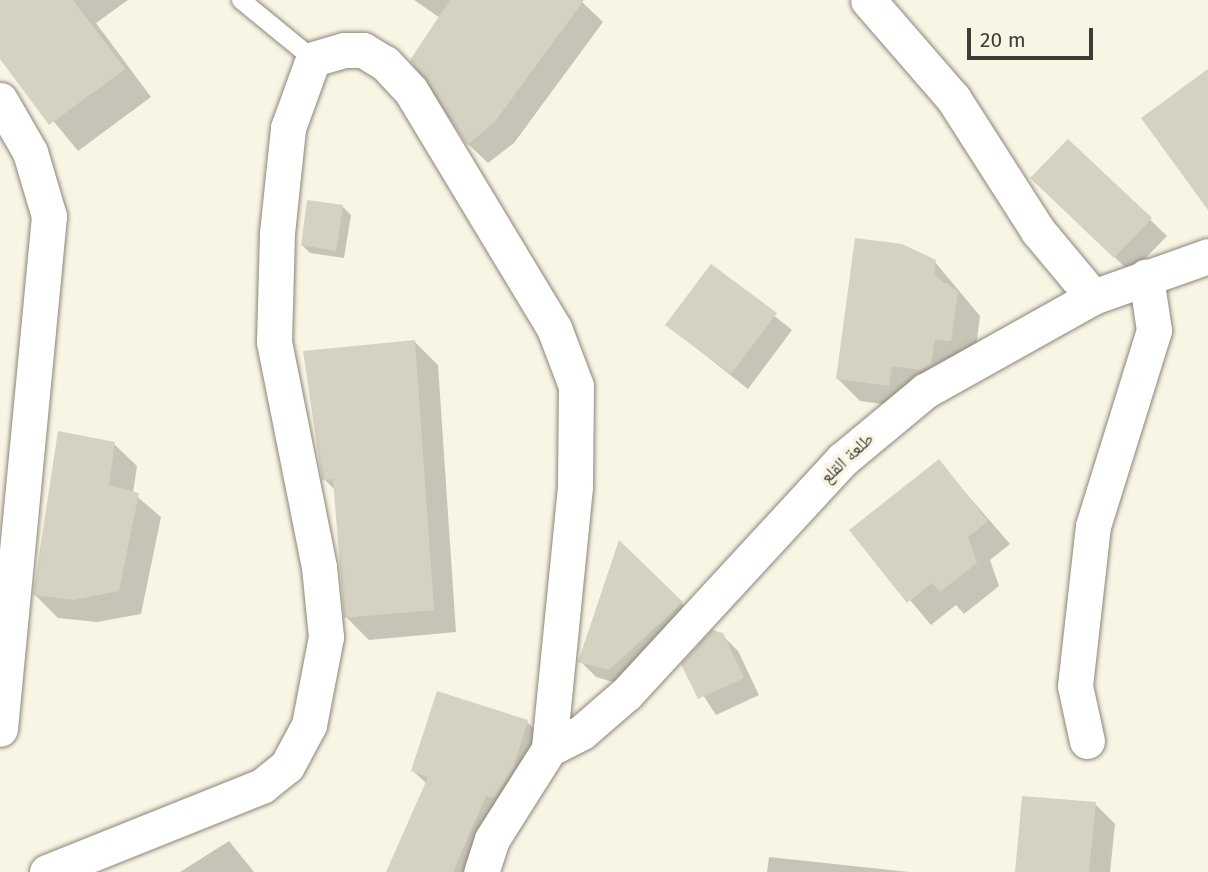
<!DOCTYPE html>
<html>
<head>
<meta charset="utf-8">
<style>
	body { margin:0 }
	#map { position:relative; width:1208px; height:872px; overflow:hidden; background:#f9f5e5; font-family:"Fira Sans","Noto Naskh Arabic",sans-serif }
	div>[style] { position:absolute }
	.shadow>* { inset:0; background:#0003 }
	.building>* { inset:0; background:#d6d2c2 }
	.roads { filter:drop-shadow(0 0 2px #8a8678) drop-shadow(0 0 2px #8a8678) }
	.service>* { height:18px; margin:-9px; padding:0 9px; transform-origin:9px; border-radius:9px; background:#fff }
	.minor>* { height:35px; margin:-17.5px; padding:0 17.5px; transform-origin:17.5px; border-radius:17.5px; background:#fff }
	span { translate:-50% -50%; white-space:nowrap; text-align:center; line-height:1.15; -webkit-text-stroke:7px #f9f5e5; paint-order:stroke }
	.street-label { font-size:18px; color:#3e3c36 }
	.scale { position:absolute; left:967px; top:28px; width:126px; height:32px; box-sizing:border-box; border:4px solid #3e3c36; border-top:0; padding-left:9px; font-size:21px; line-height:24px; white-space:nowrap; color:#3e3c36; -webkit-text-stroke:5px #f9f5e5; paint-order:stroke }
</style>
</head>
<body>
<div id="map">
	<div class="shadow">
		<i style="clip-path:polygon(7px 0,128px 0,96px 23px,151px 97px,78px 151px,0 56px,0 5px)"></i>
		<i style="clip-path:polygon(414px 0,580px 0,603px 22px,514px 143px,488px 163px,468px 144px,440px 18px)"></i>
		<i style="clip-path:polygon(1068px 141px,1167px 236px,1131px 273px,1049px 194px)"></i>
		<i style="clip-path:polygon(343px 207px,351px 215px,344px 258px,310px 253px,302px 245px)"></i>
		<i style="clip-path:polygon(935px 262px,980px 316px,974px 363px,911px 408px,860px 401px,837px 378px)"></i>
		<i style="clip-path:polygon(712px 266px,792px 330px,748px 389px,667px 325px)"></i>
		<i style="clip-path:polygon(415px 342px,438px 365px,456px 632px,369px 640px,346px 617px,336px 491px,324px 479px)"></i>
		<i style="clip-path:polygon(114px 444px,137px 466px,133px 493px,161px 517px,141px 614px,97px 622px,58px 618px,35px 595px)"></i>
		<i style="clip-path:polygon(939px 462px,1010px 544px,990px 560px,999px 586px,964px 614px,956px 605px,931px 625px,852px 531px)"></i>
		<i style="clip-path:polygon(620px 543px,698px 619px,626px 686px,596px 677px,580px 661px)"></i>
		<i style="clip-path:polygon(722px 635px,738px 651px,759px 695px,716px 715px,683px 664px)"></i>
		<i style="clip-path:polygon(439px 693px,527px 722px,548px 742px,481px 872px,400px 872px,427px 784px,413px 771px)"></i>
		<i style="clip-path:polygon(1095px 804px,1115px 824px,1110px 872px,1017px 872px)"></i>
		<i style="clip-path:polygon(229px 841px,254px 872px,180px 872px)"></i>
		<i style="clip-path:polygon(769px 857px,909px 872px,767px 872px)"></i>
	</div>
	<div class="building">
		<i style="clip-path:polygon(0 0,73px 0,125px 69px,49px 125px,0 59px)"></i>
		<i style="clip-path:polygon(450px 0,584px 0,494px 123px,467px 145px,410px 60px)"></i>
		<i style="clip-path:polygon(1208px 69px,1208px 210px,1141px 118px)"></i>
		<i style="clip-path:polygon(1068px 139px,1152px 218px,1114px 258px,1030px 178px)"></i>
		<i style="clip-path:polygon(307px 200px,343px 205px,336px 251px,301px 245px)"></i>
		<i style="clip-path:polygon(855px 238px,902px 244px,936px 260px,934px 275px,958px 292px,951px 341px,935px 340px,931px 365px,921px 370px,892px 366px,889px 386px,836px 379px)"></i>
		<i style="clip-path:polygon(711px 264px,777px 313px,731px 374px,665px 325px)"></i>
		<i style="clip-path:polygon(415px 340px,434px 610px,344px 618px,333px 479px,322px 480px,303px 351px)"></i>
		<i style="clip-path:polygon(58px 431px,115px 442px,109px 485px,139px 493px,119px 591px,73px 600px,33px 595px)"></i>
		<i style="clip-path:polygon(939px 459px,988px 521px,968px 537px,977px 563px,940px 592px,932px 583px,907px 603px,849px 530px)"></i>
		<i style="clip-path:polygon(619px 540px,683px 602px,609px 670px,578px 662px)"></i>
		<i style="clip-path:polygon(712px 630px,723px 633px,744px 678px,698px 699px,681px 664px)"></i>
		<i style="clip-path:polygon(437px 691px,528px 720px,513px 769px,494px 798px,486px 796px,453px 872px,386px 872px,428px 777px,411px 771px)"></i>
		<i style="clip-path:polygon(1022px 796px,1096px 802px,1089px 872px,1015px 872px)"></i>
	</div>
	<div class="roads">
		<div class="service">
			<i style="left:241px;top:0;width:93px;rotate:39.3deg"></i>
		</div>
		<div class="minor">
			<i style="left:868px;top:0;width:130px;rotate:49.1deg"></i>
			<i style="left:953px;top:98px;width:158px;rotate:57.4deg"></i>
			<i style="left:1038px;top:231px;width:86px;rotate:50.2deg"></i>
			<i style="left:0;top:100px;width:60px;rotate:60deg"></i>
			<i style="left:30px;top:152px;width:67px;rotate:73.5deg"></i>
			<i style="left:49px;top:216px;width:515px;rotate:95.46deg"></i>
			<i style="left:1087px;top:741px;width:56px;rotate:-102.3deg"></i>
			<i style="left:1075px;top:686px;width:161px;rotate:-83.6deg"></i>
			<i style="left:1093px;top:526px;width:205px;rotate:-72.7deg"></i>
			<i style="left:1154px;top:330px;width:54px;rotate:-98.6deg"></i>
			<i style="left:549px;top:749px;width:37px;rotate:-27deg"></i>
			<i style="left:582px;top:732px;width:60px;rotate:-40.9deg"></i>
			<i style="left:627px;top:693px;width:318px;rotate:-47.3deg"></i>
			<i style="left:843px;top:459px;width:107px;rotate:-39.7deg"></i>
			<i style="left:925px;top:391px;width:193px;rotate:-29.2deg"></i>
			<i style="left:1093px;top:297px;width:122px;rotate:-19.6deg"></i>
			<i style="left:47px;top:872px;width:232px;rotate:-21.8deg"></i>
			<i style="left:262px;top:786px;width:32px;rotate:-39deg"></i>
			<i style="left:287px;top:766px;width:47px;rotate:-61.8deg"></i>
			<i style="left:309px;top:725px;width:90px;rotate:-79.1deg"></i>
			<i style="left:326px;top:637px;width:70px;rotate:-95.7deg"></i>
			<i style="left:319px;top:567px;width:230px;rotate:-101.3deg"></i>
			<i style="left:274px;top:341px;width:108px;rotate:-88.4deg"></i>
			<i style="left:277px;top:233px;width:106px;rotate:-84deg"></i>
			<i style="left:288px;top:128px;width:73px;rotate:-70.1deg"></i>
			<i style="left:313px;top:59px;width:32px;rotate:-16deg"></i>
			<i style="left:344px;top:50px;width:19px"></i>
			<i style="left:363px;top:50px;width:26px;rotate:31deg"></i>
			<i style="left:385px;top:63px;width:38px;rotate:47deg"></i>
			<i style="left:411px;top:91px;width:277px;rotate:58.9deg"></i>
			<i style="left:554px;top:328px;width:62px;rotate:69.2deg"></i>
			<i style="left:576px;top:386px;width:101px;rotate:90.6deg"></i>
			<i style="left:575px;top:487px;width:263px;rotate:95.7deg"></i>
			<i style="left:549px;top:749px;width:107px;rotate:122.3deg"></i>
			<i style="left:492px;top:839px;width:35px;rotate:108deg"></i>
		</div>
	</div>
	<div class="street-label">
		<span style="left:847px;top:458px;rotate:-43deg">طلعة القلع</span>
	</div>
	<div class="scale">20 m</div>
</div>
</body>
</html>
